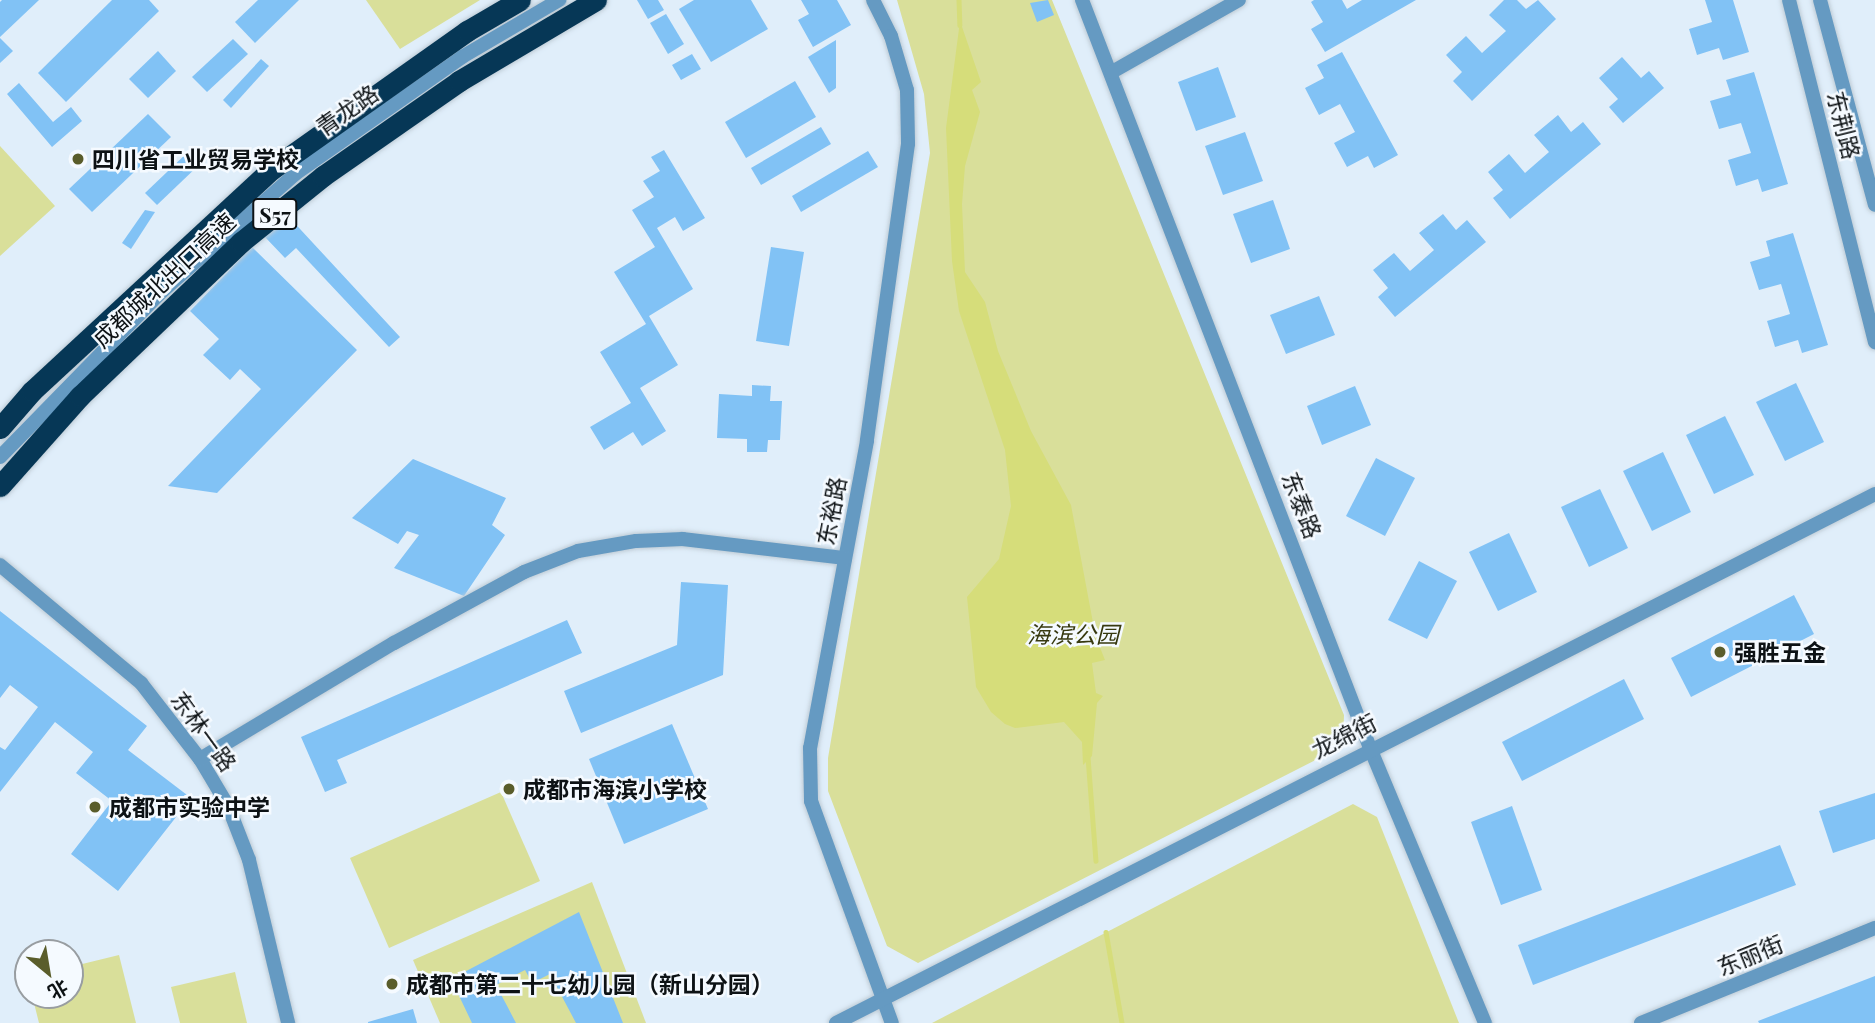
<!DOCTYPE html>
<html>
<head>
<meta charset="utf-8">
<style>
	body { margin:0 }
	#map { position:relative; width:1875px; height:1023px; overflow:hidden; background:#e0eefa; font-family:"Playfair Display","Noto Sans SC",serif }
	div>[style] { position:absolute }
	.green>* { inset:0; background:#d9df9a }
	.water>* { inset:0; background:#d6dd7a }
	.stream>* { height:4.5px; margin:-2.25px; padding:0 2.25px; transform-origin:2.25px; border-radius:2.25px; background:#d6dd7a }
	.building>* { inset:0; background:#81c2f5 }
	.roads { filter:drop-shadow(0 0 2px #becbd5) drop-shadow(0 0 2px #becbd5) }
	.minor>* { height:14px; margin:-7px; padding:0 7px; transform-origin:7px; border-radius:7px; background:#659ac2 }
	.highway>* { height:21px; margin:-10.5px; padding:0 10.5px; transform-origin:10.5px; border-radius:10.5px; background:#063756 }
	.dots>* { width:19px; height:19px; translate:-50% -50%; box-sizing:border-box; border:4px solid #f5faff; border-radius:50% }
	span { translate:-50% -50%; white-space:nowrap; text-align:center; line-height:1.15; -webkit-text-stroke:5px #f5faff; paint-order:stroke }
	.shield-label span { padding:2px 5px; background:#f5faff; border:2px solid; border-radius:5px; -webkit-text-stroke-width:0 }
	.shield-label { font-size:21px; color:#0d1215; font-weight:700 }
	.street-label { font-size:23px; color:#0d1215 }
	.poi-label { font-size:23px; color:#0d1215; font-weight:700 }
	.left { translate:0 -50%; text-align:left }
	.park-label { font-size:23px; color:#37390f; font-style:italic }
	.north { position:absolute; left:14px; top:939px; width:70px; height:70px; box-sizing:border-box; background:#f5faff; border:2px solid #989da1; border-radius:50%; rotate:150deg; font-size:19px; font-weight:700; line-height:28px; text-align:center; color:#0d1215 }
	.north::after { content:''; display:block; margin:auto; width:24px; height:32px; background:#5a5d2b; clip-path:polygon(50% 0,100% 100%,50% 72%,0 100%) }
</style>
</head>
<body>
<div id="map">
	<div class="green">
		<i style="clip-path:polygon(366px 0,480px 0,400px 49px)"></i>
		<i style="clip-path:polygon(897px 0,1052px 0,1344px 715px,1343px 746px,918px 963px,887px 946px,828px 791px,828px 758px,930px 153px,924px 94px)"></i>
		<i style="clip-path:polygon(0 146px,55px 206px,0 256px)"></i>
		<i style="clip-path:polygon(501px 792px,540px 881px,389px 948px,350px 858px)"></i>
		<i style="clip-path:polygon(1353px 804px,1377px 817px,1459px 1023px,932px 1023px)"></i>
		<i style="clip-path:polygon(592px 882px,646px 1023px,440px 1023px,413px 960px)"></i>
		<i style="clip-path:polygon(119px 955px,136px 1023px,39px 1023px,32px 995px,70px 995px,70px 967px)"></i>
		<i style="clip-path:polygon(235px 972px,247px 1023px,180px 1023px,171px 987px)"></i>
	</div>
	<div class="water">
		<i style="clip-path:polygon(960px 21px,981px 82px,972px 90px,980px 112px,965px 166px,962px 204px,965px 272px,985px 302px,998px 351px,1031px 431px,1071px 505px,1094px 628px,1082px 636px,1079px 646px,1099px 645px,1105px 660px,1092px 663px,1096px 693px,1103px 696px,1097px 703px,1092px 756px,1083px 765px,1082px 742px,1064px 722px,1015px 728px,1005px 724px,991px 712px,976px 687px,967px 597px,999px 559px,1011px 506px,1005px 450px,959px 311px,952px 261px,946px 128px)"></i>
	</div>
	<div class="stream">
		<i style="left:959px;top:0;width:25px;rotate:88deg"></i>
		<i style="left:1088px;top:757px;width:104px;rotate:85.6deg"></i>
		<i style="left:1106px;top:932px;width:92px;rotate:80deg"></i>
	</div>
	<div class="building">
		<i style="clip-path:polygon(2px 0,39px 0,0 37px,0 2px)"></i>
		<i style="clip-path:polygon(112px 0,149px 0,159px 11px,66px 102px,38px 73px)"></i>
		<i style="clip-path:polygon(258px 0,299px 0,255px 43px,235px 22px)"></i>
		<i style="clip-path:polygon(637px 0,658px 0,664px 10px,648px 19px)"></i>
		<i style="clip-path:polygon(694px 0,751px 0,768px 29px,711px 62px,679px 9px)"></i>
		<i style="clip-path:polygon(801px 0,837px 0,851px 25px,813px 47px,798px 20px,809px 14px)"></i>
		<i style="clip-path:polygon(1048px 0,1054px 15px,1037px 22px,1030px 3px)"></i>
		<i style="clip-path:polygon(1314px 0,1342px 0,1347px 9px,1362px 0,1416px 0,1325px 52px,1311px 29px,1323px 22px,1311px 2px)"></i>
		<i style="clip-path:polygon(1504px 0,1517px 0,1526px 9px,1538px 0,1556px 19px,1472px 101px,1453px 81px,1462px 72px,1446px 55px,1466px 36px,1482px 53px,1506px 31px,1489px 15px)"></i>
		<i style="clip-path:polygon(1705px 0,1733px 0,1749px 52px,1723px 60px,1719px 48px,1697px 55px,1689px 29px,1712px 22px)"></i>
		<i style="clip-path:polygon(666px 14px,684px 44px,668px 54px,650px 23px)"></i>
		<i style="clip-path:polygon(0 38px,13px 51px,0 63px)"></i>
		<i style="clip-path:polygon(233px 39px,248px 54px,207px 92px,192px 77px)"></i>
		<i style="clip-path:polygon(836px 40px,836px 88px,829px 93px,808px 57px)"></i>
		<i style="clip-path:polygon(158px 51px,176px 71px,148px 98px,129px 79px)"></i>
		<i style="clip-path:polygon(1342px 52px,1398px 155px,1374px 168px,1368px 156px,1347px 167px,1334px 143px,1355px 132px,1340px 104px,1319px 115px,1305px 88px,1324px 78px,1317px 65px)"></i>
		<i style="clip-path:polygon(692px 54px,701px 69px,681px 80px,672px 65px)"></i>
		<i style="clip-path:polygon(1622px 57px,1641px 78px,1649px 71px,1664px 88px,1623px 123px,1609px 107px,1618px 99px,1599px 78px)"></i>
		<i style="clip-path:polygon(261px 59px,269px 66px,231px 108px,223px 100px)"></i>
		<i style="clip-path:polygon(1218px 67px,1236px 117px,1196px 131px,1178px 82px)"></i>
		<i style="clip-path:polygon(1754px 72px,1788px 184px,1762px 192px,1758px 179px,1736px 186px,1728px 160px,1751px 153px,1741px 123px,1719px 129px,1710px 101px,1731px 95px,1726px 80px)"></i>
		<i style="clip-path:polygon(795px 81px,816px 117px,746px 158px,725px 122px)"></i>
		<i style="clip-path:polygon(19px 83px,53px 122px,71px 107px,82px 121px,52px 147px,7px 94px)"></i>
		<i style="clip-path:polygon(148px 114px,171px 137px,92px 212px,69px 189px)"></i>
		<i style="clip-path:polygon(1558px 115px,1571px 132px,1583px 122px,1601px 144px,1510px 219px,1493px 198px,1503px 190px,1488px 172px,1509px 154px,1525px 173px,1549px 152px,1534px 135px)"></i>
		<i style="clip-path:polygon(821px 127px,831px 144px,761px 185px,751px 168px)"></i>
		<i style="clip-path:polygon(1245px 132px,1263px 181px,1223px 195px,1205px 146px)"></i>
		<i style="clip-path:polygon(664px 150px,705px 218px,683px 231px,675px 217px,657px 228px,693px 289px,649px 316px,678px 365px,640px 388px,666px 431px,642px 446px,633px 432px,604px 450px,590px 427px,631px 403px,600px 352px,646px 324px,614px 272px,655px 247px,632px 210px,654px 197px,643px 181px,660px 171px,651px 157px)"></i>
		<i style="clip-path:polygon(189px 151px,201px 163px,157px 205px,145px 193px)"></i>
		<i style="clip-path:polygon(868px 151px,878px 167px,801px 212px,792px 196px)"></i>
		<i style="clip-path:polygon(1273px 200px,1290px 249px,1251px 263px,1233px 214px)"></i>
		<i style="clip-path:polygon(145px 210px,155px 212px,131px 249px,122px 243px)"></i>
		<i style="clip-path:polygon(1443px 214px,1456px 230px,1467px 220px,1486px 242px,1395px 317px,1378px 297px,1388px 288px,1373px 270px,1394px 253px,1410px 271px,1434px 250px,1419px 233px)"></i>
		<i style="clip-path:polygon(288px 216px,400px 337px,389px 347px,296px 248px,285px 258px,265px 237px)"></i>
		<i style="clip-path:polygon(1793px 233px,1828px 345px,1802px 353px,1798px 340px,1775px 347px,1767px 321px,1790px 314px,1781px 284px,1759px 290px,1750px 262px,1770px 256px,1766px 241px)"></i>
		<i style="clip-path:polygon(252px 247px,357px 350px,217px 493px,168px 486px,261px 389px,240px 369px,230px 380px,203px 355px,219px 339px,190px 311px)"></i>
		<i style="clip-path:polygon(771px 247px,804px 252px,789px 346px,756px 341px)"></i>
		<i style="clip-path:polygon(1319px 296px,1335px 335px,1286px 354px,1270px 315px)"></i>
		<i style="clip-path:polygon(1796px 383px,1824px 442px,1785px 461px,1756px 402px)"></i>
		<i style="clip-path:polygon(752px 385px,771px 386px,770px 401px,782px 401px,780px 440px,768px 440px,767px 452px,747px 452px,747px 439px,717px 438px,719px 394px,752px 396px)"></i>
		<i style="clip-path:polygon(1355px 386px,1371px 425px,1322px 445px,1307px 406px)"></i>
		<i style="clip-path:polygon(1725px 416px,1754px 475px,1714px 494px,1686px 435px)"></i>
		<i style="clip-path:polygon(1663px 452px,1691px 512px,1652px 531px,1623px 471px)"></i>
		<i style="clip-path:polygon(1376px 458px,1415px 478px,1385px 536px,1346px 516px)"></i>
		<i style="clip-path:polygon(413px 459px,506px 498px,492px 525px,505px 535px,464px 596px,394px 568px,419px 535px,407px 531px,398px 544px,352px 518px)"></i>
		<i style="clip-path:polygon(1600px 489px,1628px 548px,1589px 567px,1561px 507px)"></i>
		<i style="clip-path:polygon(1509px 533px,1537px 592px,1498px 611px,1469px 552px)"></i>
		<i style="clip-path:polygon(1419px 561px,1457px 581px,1427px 639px,1388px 620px)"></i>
		<i style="clip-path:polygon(681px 582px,728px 585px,723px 675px,581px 733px,564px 691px,677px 645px)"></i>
		<i style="clip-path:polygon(1794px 595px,1814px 634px,1691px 697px,1671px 658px)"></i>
		<i style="clip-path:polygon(0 611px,147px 726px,128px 750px,191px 798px,118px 891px,71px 854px,112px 801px,76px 773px,93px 752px,55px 722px,0 792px,0 747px,5px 750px,38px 707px,10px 685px,0 698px)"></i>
		<i style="clip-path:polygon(567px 620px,582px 653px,337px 760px,347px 783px,325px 792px,301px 737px)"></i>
		<i style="clip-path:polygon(1624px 679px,1644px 719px,1522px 781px,1502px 742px)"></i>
		<i style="clip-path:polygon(672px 724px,708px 809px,624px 844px,589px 759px)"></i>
		<i style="clip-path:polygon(1875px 793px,1875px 839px,1833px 853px,1819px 811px)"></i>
		<i style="clip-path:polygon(1512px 806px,1542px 890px,1501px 905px,1471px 822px)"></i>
		<i style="clip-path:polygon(1780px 845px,1796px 885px,1533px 985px,1518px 945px)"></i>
		<i style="clip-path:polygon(579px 912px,623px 1023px,576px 1023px,550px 974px,532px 983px,525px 970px,496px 985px,516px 1023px,472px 1023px,451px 979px)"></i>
		<i style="clip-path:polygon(1875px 976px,1875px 1023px,1759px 1023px,1758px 1021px)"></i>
		<i style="clip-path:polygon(413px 1009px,417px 1023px,368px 1023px,368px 1022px)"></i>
	</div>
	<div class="roads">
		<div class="minor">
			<i style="left:873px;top:0;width:40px;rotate:63.4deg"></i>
			<i style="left:891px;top:36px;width:56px;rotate:73.5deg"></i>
			<i style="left:907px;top:90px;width:54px;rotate:88.9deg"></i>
			<i style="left:908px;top:144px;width:300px;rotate:97.9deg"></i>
			<i style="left:867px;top:441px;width:312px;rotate:100.5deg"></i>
			<i style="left:810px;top:748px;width:53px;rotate:88.9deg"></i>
			<i style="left:811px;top:801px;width:236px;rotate:70deg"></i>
			<i style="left:1082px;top:0;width:802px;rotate:68.94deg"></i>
			<i style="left:1370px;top:748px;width:298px;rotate:67.3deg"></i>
			<i style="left:1789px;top:0;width:353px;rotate:75.9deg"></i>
			<i style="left:1820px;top:0;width:212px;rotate:75deg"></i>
			<i style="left:1112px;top:72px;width:146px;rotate:-29.6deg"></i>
			<i style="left:0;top:457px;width:228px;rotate:-45.7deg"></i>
			<i style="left:159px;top:294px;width:181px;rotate:-41.4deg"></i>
			<i style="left:295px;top:174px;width:204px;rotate:-35deg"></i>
			<i style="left:462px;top:57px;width:113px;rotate:-30.4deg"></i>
			<i style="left:0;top:565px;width:184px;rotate:39.9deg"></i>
			<i style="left:141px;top:683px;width:96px;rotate:52.2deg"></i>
			<i style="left:200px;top:759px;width:55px;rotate:59.2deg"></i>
			<i style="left:228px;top:806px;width:58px;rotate:68.7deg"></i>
			<i style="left:249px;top:860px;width:168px;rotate:76.5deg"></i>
			<i style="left:200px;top:759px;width:226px;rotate:-30.9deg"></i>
			<i style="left:394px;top:643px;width:148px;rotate:-28.6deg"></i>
			<i style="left:524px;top:572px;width:58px;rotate:-21.3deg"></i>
			<i style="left:578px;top:551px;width:59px;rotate:-9.8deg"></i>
			<i style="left:636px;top:541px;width:47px;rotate:-2.4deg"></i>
			<i style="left:683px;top:539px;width:163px;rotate:6.7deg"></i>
			<i style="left:836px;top:1023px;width:1166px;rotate:-26.98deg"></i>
			<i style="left:1641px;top:1023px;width:253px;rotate:-22.1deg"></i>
		</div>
		<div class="highway">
			<i style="left:0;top:428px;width:49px;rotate:-49.1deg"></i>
			<i style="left:32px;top:391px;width:327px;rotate:-42.8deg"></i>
			<i style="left:272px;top:169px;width:239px;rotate:-35.3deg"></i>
			<i style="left:467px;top:31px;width:61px;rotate:-30.3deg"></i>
			<i style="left:0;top:486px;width:120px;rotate:-48.4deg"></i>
			<i style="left:80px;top:396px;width:223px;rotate:-43.7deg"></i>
			<i style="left:241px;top:242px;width:105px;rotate:-38.8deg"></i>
			<i style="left:323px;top:176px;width:166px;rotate:-34.9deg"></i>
			<i style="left:459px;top:81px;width:159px;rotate:-30.6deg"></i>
		</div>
	</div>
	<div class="dots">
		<i style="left:78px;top:159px;background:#5a5d2b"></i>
		<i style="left:1720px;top:652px;background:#5a5d2b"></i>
		<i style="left:509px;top:789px;background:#5a5d2b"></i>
		<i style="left:95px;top:807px;background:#5a5d2b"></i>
		<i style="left:392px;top:984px;background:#5a5d2b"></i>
	</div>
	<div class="shield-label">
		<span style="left:275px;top:214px">S57</span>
	</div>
	<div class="street-label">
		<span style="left:347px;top:110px;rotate:-35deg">青龙路</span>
		<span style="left:1844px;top:125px;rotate:76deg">东荆路</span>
		<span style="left:164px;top:280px;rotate:-43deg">成都城北出口高速</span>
		<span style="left:1302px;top:505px;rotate:69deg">东泰路</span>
		<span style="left:831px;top:511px;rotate:-79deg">东裕路</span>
		<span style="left:204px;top:731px;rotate:54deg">东林一路</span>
		<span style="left:1344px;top:736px;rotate:-27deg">龙绵街</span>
		<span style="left:1750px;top:955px;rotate:-22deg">东丽街</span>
	</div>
	<div class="poi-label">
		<span class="left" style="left:92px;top:159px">四川省工业贸易学校</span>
		<span class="left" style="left:1734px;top:652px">强胜五金</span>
		<span class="left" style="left:523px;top:789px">成都市海滨小学校</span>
		<span class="left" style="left:109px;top:807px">成都市实验中学</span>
		<span class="left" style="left:406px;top:984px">成都市第二十七幼儿园（新山分园）</span>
	</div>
	<div class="park-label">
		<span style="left:1073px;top:634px">海滨公园</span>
	</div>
	<div class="north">北</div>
</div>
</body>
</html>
